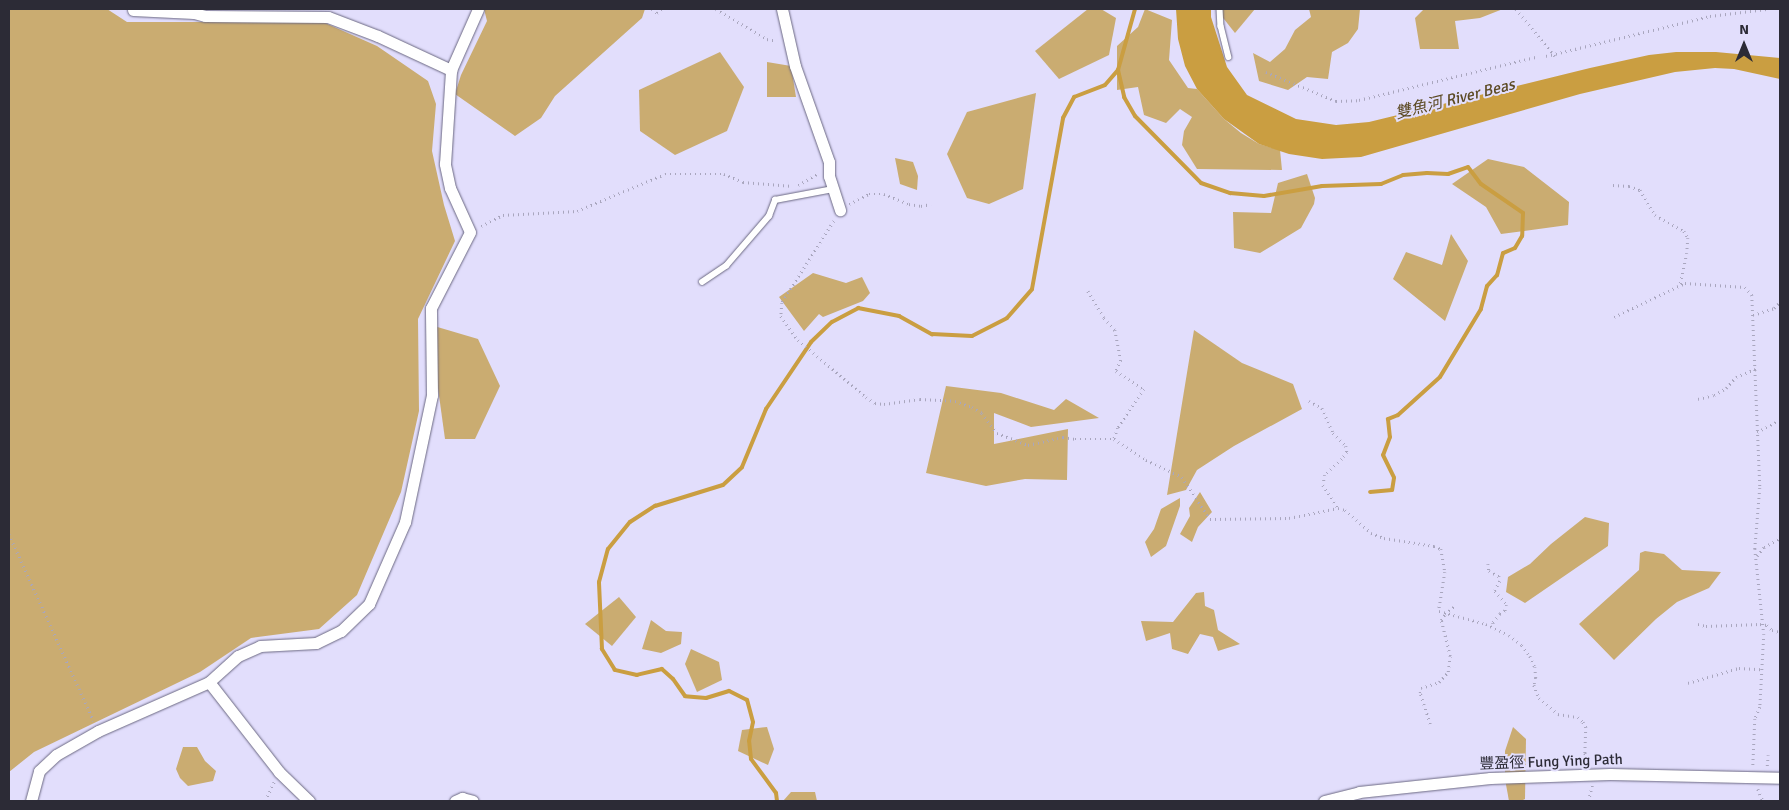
<!DOCTYPE html>
<html>
<head>
<meta charset="utf-8">
<style>
	body { margin:0 }
	#map { position:relative; width:1789px; height:810px; overflow:hidden; background:#e2defc; font-family:Signika,"Noto Sans TC",sans-serif }
	div>[style] { position:absolute }
	.green>* { inset:0; background:#caac71 }
	.water>* { inset:0; background:#ca9e41 }
	.stream>* { height:4px; margin:-2px; padding:0 2px; transform-origin:2px; border-radius:2px; background:#ca9e41 }
	.path>* { height:2.5px; margin-top:-1.25px; transform-origin:0; background:repeating-linear-gradient(90deg,#a9a6be 0 1px,transparent 0 5px) }
	.roads { filter:drop-shadow(0 0 1px #6b6882) drop-shadow(0 0 1px #6b6882) }
	.service>* { height:5.5px; margin:-2.75px; padding:0 2.75px; transform-origin:2.75px; border-radius:2.75px; background:#fff }
	.minor>* { height:11px; margin:-5.5px; padding:0 5.5px; transform-origin:5.5px; border-radius:5.5px; background:#fff }
	span { translate:-50% -50%; white-space:nowrap; text-align:center; line-height:1.15; -webkit-text-stroke:4px #e2defc; paint-order:stroke }
	.street-label { font-size:15px; color:#2c2b36 }
	.water-label { font-size:16px; color:#5c4a23; font-style:italic }
	.frame { position:absolute; inset:0; border:10px solid #2c2b36; pointer-events:none }
	.north { position:absolute; left:1719px; top:20px; width:50px; height:50px; -webkit-text-stroke:4px #e2defc; paint-order:stroke; rotate:0deg; font-size:14px; font-weight:700; line-height:20px; text-align:center; color:#2c2b36 }
	.north::after { content:''; display:block; margin:auto; width:18px; height:22px; background:#2c2b36; clip-path:polygon(50% 0,100% 100%,50% 72%,0 100%) }
</style>
</head>
<body>
<div id="map">
	<div class="green">
		<i style="clip-path:polygon(9px 9px,107px 9px,127px 22px,323px 22px,377px 46px,428px 81px,436px 104px,432px 151px,444px 205px,455px 241px,418px 319px,419px 411px,401px 492px,357px 595px,319px 629px,251px 638px,200px 672px,34px 752px,9px 772px)"></i>
		<i style="clip-path:polygon(484px 9px,645px 9px,642px 18px,555px 96px,541px 118px,515px 136px,455px 94px,461px 75px,487px 21px)"></i>
		<i style="clip-path:polygon(1088px 9px,1101px 9px,1116px 18px,1109px 55px,1059px 79px,1035px 51px)"></i>
		<i style="clip-path:polygon(1145px 9px,1172px 20px,1169px 60px,1188px 88px,1197px 89px,1224px 119px,1241px 133px,1259px 144px,1280px 150px,1282px 170px,1197px 169px,1182px 145px,1184px 131px,1192px 117px,1180px 109px,1166px 123px,1144px 115px,1138px 87px,1117px 90px,1117px 46px,1138px 27px)"></i>
		<i style="clip-path:polygon(1216px 9px,1255px 9px,1235px 33px)"></i>
		<i style="clip-path:polygon(1309px 9px,1360px 9px,1358px 29px,1348px 43px,1332px 52px,1328px 79px,1307px 77px,1288px 90px,1259px 81px,1253px 53px,1270px 62px,1285px 49px,1295px 30px,1311px 17px)"></i>
		<i style="clip-path:polygon(1424px 9px,1503px 9px,1480px 18px,1455px 21px,1459px 49px,1420px 49px,1415px 18px)"></i>
		<i style="clip-path:polygon(720px 52px,744px 87px,727px 131px,675px 155px,640px 131px,639px 90px)"></i>
		<i style="clip-path:polygon(767px 62px,791px 66px,796px 97px,767px 97px)"></i>
		<i style="clip-path:polygon(1036px 93px,1023px 189px,989px 204px,967px 198px,947px 154px,967px 112px)"></i>
		<i style="clip-path:polygon(895px 158px,913px 162px,918px 176px,917px 190px,900px 184px)"></i>
		<i style="clip-path:polygon(1488px 159px,1524px 167px,1569px 202px,1568px 225px,1501px 234px,1486px 207px,1452px 184px)"></i>
		<i style="clip-path:polygon(1307px 174px,1315px 198px,1314px 204px,1301px 228px,1260px 253px,1234px 248px,1233px 212px,1271px 213px,1278px 183px)"></i>
		<i style="clip-path:polygon(1451px 234px,1468px 261px,1445px 321px,1393px 279px,1406px 252px,1442px 265px)"></i>
		<i style="clip-path:polygon(813px 273px,846px 283px,862px 277px,870px 293px,863px 301px,823px 317px,819px 314px,804px 331px,779px 297px)"></i>
		<i style="clip-path:polygon(434px 326px,478px 339px,500px 386px,475px 439px,445px 439px,437px 381px)"></i>
		<i style="clip-path:polygon(1194px 330px,1242px 363px,1293px 384px,1302px 409px,1234px 446px,1197px 470px,1186px 490px,1167px 495px)"></i>
		<i style="clip-path:polygon(946px 386px,1001px 393px,1054px 410px,1066px 399px,1099px 418px,1031px 427px,994px 413px,994px 444px,1068px 429px,1067px 480px,1025px 479px,986px 486px,926px 473px)"></i>
		<i style="clip-path:polygon(1200px 492px,1212px 512px,1198px 527px,1192px 542px,1180px 534px,1190px 516px,1189px 508px)"></i>
		<i style="clip-path:polygon(1180px 498px,1180px 506px,1166px 546px,1151px 557px,1145px 542px,1154px 529px,1161px 509px)"></i>
		<i style="clip-path:polygon(1585px 517px,1609px 523px,1608px 546px,1525px 603px,1506px 592px,1508px 577px,1530px 564px,1551px 544px)"></i>
		<i style="clip-path:polygon(1645px 551px,1664px 554px,1682px 570px,1721px 572px,1709px 588px,1677px 602px,1656px 619px,1614px 660px,1579px 624px,1639px 570px,1640px 553px)"></i>
		<i style="clip-path:polygon(1204px 592px,1205px 606px,1214px 610px,1218px 630px,1240px 644px,1218px 651px,1213px 637px,1200px 634px,1188px 654px,1172px 649px,1170px 633px,1146px 641px,1141px 621px,1173px 622px,1196px 593px)"></i>
		<i style="clip-path:polygon(619px 597px,636px 617px,612px 646px,585px 624px)"></i>
		<i style="clip-path:polygon(651px 620px,666px 631px,682px 632px,681px 644px,661px 653px,642px 649px)"></i>
		<i style="clip-path:polygon(691px 649px,719px 662px,722px 680px,697px 692px,685px 664px)"></i>
		<i style="clip-path:polygon(767px 727px,774px 749px,768px 765px,738px 751px,742px 730px)"></i>
		<i style="clip-path:polygon(1513px 727px,1526px 739px,1525px 799px,1521px 801px,1509px 801px,1505px 779px,1505px 751px)"></i>
		<i style="clip-path:polygon(183px 747px,197px 747px,205px 761px,216px 771px,213px 781px,188px 786px,180px 778px,176px 769px)"></i>
		<i style="clip-path:polygon(791px 792px,815px 792px,817px 801px,783px 801px)"></i>
	</div>
	<div class="water">
		<i style="clip-path:polygon(1176px 9px,1211px 9px,1211px 17px,1227px 67px,1247px 95px,1296px 119px,1336px 125px,1369px 122px,1590px 68px,1649px 55px,1676px 52px,1716px 52px,1780px 58px,1780px 79px,1734px 69px,1715px 68px,1675px 72px,1580px 94px,1361px 157px,1322px 159px,1289px 154px,1259px 144px,1224px 119px,1197px 89px,1185px 66px,1178px 39px)"></i>
	</div>
	<div class="stream">
		<i style="left:1118px;top:70px;width:28px;rotate:77deg"></i>
		<i style="left:1124px;top:97px;width:22px;rotate:60deg"></i>
		<i style="left:1135px;top:116px;width:94px;rotate:45.4deg"></i>
		<i style="left:1201px;top:183px;width:31px;rotate:19deg"></i>
		<i style="left:1230px;top:193px;width:34px;rotate:5deg"></i>
		<i style="left:1264px;top:196px;width:59px;rotate:-9.8deg"></i>
		<i style="left:1322px;top:186px;width:59px;rotate:-1.9deg"></i>
		<i style="left:1381px;top:184px;width:24px;rotate:-22deg"></i>
		<i style="left:1403px;top:175px;width:24px;rotate:-5deg"></i>
		<i style="left:1427px;top:173px;width:21px;rotate:3deg"></i>
		<i style="left:1448px;top:174px;width:21px;rotate:-19deg"></i>
		<i style="left:1468px;top:167px;width:21px;rotate:53deg"></i>
		<i style="left:1481px;top:184px;width:51px;rotate:34.6deg"></i>
		<i style="left:1523px;top:213px;width:23px;rotate:92deg"></i>
		<i style="left:1522px;top:236px;width:14px;rotate:120deg"></i>
		<i style="left:1515px;top:248px;width:13px;rotate:157deg"></i>
		<i style="left:1503px;top:253px;width:23px;rotate:105deg"></i>
		<i style="left:1497px;top:275px;width:15px;rotate:132deg"></i>
		<i style="left:1487px;top:286px;width:24px;rotate:105deg"></i>
		<i style="left:1481px;top:309px;width:79px;rotate:121.1deg"></i>
		<i style="left:1440px;top:377px;width:57px;rotate:137.9deg"></i>
		<i style="left:1398px;top:415px;width:11px;rotate:158deg"></i>
		<i style="left:1388px;top:419px;width:18px;rotate:84deg"></i>
		<i style="left:1390px;top:437px;width:19px;rotate:111deg"></i>
		<i style="left:1383px;top:455px;width:25px;rotate:64deg"></i>
		<i style="left:1394px;top:478px;width:12px;rotate:99deg"></i>
		<i style="left:1392px;top:490px;width:22px;rotate:175deg"></i>
		<i style="left:777px;top:801px;width:8px;rotate:-97deg"></i>
		<i style="left:776px;top:793px;width:42px;rotate:-126.3deg"></i>
		<i style="left:751px;top:759px;width:18px;rotate:-96deg"></i>
		<i style="left:749px;top:741px;width:19px;rotate:-78deg"></i>
		<i style="left:753px;top:722px;width:23px;rotate:-105deg"></i>
		<i style="left:747px;top:700px;width:20px;rotate:-153deg"></i>
		<i style="left:729px;top:691px;width:24px;rotate:163deg"></i>
		<i style="left:706px;top:698px;width:21px;rotate:-175deg"></i>
		<i style="left:685px;top:696px;width:21px;rotate:-125deg"></i>
		<i style="left:673px;top:679px;width:15px;rotate:-138deg"></i>
		<i style="left:662px;top:669px;width:26px;rotate:167deg"></i>
		<i style="left:637px;top:675px;width:23px;rotate:-167deg"></i>
		<i style="left:615px;top:670px;width:25px;rotate:-122deg"></i>
		<i style="left:602px;top:649px;width:67px;rotate:-92.6deg"></i>
		<i style="left:599px;top:582px;width:34px;rotate:-75deg"></i>
		<i style="left:608px;top:549px;width:35px;rotate:-51deg"></i>
		<i style="left:630px;top:522px;width:30px;rotate:-33deg"></i>
		<i style="left:655px;top:506px;width:71px;rotate:-17.2deg"></i>
		<i style="left:723px;top:485px;width:26px;rotate:-43deg"></i>
		<i style="left:742px;top:467px;width:63px;rotate:-67.5deg"></i>
		<i style="left:766px;top:409px;width:81px;rotate:-56.1deg"></i>
		<i style="left:811px;top:342px;width:29px;rotate:-44deg"></i>
		<i style="left:832px;top:322px;width:30px;rotate:-28deg"></i>
		<i style="left:858px;top:308px;width:42px;rotate:11deg"></i>
		<i style="left:899px;top:316px;width:38px;rotate:29deg"></i>
		<i style="left:932px;top:334px;width:40px;rotate:2.9deg"></i>
		<i style="left:972px;top:336px;width:39px;rotate:-27deg"></i>
		<i style="left:1007px;top:318px;width:38px;rotate:-49deg"></i>
		<i style="left:1032px;top:289px;width:174px;rotate:-79.7deg"></i>
		<i style="left:1063px;top:118px;width:24px;rotate:-62deg"></i>
		<i style="left:1074px;top:97px;width:33px;rotate:-21deg"></i>
		<i style="left:1105px;top:85px;width:20px;rotate:-49deg"></i>
		<i style="left:1118px;top:70px;width:63px;rotate:-74.4deg"></i>
	</div>
	<div class="path">
		<i style="left:652px;top:9px;width:6px;rotate:39deg"></i>
		<i style="left:657px;top:13px;width:6px;rotate:-39deg"></i>
		<i style="left:716px;top:9px;width:59px;rotate:30.5deg"></i>
		<i style="left:767px;top:39px;width:10px;rotate:11deg"></i>
		<i style="left:1516px;top:9px;width:61px;rotate:50.3deg"></i>
		<i style="left:1546px;top:56px;width:169px;rotate:-13.7deg"></i>
		<i style="left:1710px;top:16px;width:57px;rotate:-7deg"></i>
		<i style="left:1266px;top:72px;width:76px;rotate:22.5deg"></i>
		<i style="left:1336px;top:101px;width:23px;rotate:-2deg"></i>
		<i style="left:1359px;top:100px;width:185px;rotate:-13.7deg"></i>
		<i style="left:798px;top:185px;width:22px;rotate:-30deg"></i>
		<i style="left:1613px;top:185px;width:16px;rotate:4deg"></i>
		<i style="left:1629px;top:186px;width:12px;rotate:20deg"></i>
		<i style="left:1640px;top:190px;width:29px;rotate:59deg"></i>
		<i style="left:1655px;top:215px;width:33px;rotate:29deg"></i>
		<i style="left:1684px;top:231px;width:8px;rotate:60deg"></i>
		<i style="left:1688px;top:238px;width:15px;rotate:94deg"></i>
		<i style="left:1687px;top:253px;width:33px;rotate:102deg"></i>
		<i style="left:849px;top:204px;width:22px;rotate:-27deg"></i>
		<i style="left:869px;top:194px;width:15px"></i>
		<i style="left:884px;top:194px;width:27px;rotate:22deg"></i>
		<i style="left:909px;top:204px;width:12px;rotate:9deg"></i>
		<i style="left:921px;top:206px;width:10px;rotate:-11deg"></i>
		<i style="left:834px;top:221px;width:97px;rotate:122.4deg"></i>
		<i style="left:782px;top:303px;width:13px;rotate:94deg"></i>
		<i style="left:781px;top:316px;width:29px;rotate:55deg"></i>
		<i style="left:798px;top:340px;width:89px;rotate:40deg"></i>
		<i style="left:866px;top:397px;width:11px;rotate:34deg"></i>
		<i style="left:875px;top:403px;width:9px;rotate:6deg"></i>
		<i style="left:884px;top:404px;width:36px;rotate:-8deg"></i>
		<i style="left:920px;top:399px;width:35px;rotate:3deg"></i>
		<i style="left:955px;top:401px;width:18px;rotate:19deg"></i>
		<i style="left:972px;top:407px;width:12px;rotate:31deg"></i>
		<i style="left:982px;top:413px;width:25px;rotate:53deg"></i>
		<i style="left:997px;top:433px;width:33px;rotate:21deg"></i>
		<i style="left:1028px;top:445px;width:36px;rotate:-13deg"></i>
		<i style="left:1063px;top:437px;width:12px;rotate:9deg"></i>
		<i style="left:1075px;top:439px;width:39px"></i>
		<i style="left:1114px;top:439px;width:38px;rotate:33deg"></i>
		<i style="left:1146px;top:460px;width:40px;rotate:25deg"></i>
		<i style="left:1182px;top:477px;width:50px;rotate:56.3deg"></i>
		<i style="left:1210px;top:519px;width:79px;rotate:-0.7deg"></i>
		<i style="left:1289px;top:518px;width:50px;rotate:-11.5deg"></i>
		<i style="left:1338px;top:508px;width:7px;rotate:16deg"></i>
		<i style="left:1345px;top:510px;width:35px;rotate:41deg"></i>
		<i style="left:1371px;top:533px;width:14px;rotate:21deg"></i>
		<i style="left:1384px;top:538px;width:51px;rotate:9.1deg"></i>
		<i style="left:1434px;top:546px;width:8px;rotate:23deg"></i>
		<i style="left:1441px;top:549px;width:23px;rotate:80deg"></i>
		<i style="left:1445px;top:572px;width:39px;rotate:99deg"></i>
		<i style="left:1439px;top:611px;width:49px;rotate:15.5deg"></i>
		<i style="left:1486px;top:624px;width:25px;rotate:26deg"></i>
		<i style="left:1509px;top:635px;width:16px;rotate:38deg"></i>
		<i style="left:1522px;top:645px;width:14px;rotate:54deg"></i>
		<i style="left:1530px;top:656px;width:12px;rotate:66deg"></i>
		<i style="left:1535px;top:667px;width:11px;rotate:85deg"></i>
		<i style="left:1536px;top:678px;width:7px;rotate:106deg"></i>
		<i style="left:1534px;top:685px;width:14px;rotate:69deg"></i>
		<i style="left:1539px;top:698px;width:25px;rotate:40deg"></i>
		<i style="left:1558px;top:714px;width:20px;rotate:9deg"></i>
		<i style="left:1578px;top:717px;width:7px;rotate:45deg"></i>
		<i style="left:1583px;top:722px;width:6px;rotate:59deg"></i>
		<i style="left:1586px;top:727px;width:26px;rotate:92deg"></i>
		<i style="left:1585px;top:753px;width:12px;rotate:66deg"></i>
		<i style="left:481px;top:226px;width:25px;rotate:-27deg"></i>
		<i style="left:503px;top:215px;width:74px;rotate:-3.1deg"></i>
		<i style="left:577px;top:211px;width:95px;rotate:-22.8deg"></i>
		<i style="left:665px;top:174px;width:59px"></i>
		<i style="left:724px;top:174px;width:21px;rotate:23deg"></i>
		<i style="left:743px;top:182px;width:50px;rotate:4.6deg"></i>
		<i style="left:1088px;top:291px;width:31px;rotate:59deg"></i>
		<i style="left:1104px;top:318px;width:16px;rotate:47deg"></i>
		<i style="left:1115px;top:330px;width:31px;rotate:79deg"></i>
		<i style="left:1121px;top:360px;width:12px;rotate:114deg"></i>
		<i style="left:1116px;top:371px;width:33px;rotate:33deg"></i>
		<i style="left:1144px;top:389px;width:47px;rotate:123.7deg"></i>
		<i style="left:1118px;top:428px;width:12px;rotate:110deg"></i>
		<i style="left:1753px;top:315px;width:22px;rotate:-18deg"></i>
		<i style="left:1774px;top:308px;width:8px;rotate:-45deg"></i>
		<i style="left:1614px;top:317px;width:79px;rotate:-25.6deg"></i>
		<i style="left:1685px;top:283px;width:60px;rotate:3.8deg"></i>
		<i style="left:1745px;top:287px;width:11px;rotate:49deg"></i>
		<i style="left:1752px;top:295px;width:193px;rotate:87.6deg"></i>
		<i style="left:1760px;top:488px;width:61px;rotate:94.7deg"></i>
		<i style="left:1755px;top:549px;width:85px;rotate:84deg"></i>
		<i style="left:1764px;top:634px;width:73px;rotate:93.1deg"></i>
		<i style="left:1760px;top:707px;width:13px;rotate:113deg"></i>
		<i style="left:1755px;top:719px;width:48px;rotate:92.4deg"></i>
		<i style="left:1698px;top:399px;width:16px;rotate:-14deg"></i>
		<i style="left:1714px;top:395px;width:14px;rotate:-30deg"></i>
		<i style="left:1726px;top:388px;width:15px;rotate:-48deg"></i>
		<i style="left:1736px;top:377px;width:22px;rotate:-22deg"></i>
		<i style="left:1309px;top:401px;width:15px;rotate:28deg"></i>
		<i style="left:1322px;top:408px;width:27px;rotate:66deg"></i>
		<i style="left:1333px;top:433px;width:18px;rotate:45deg"></i>
		<i style="left:1346px;top:446px;width:6px;rotate:81deg"></i>
		<i style="left:1347px;top:452px;width:9px;rotate:126deg"></i>
		<i style="left:1342px;top:459px;width:23px;rotate:137deg"></i>
		<i style="left:1325px;top:475px;width:10px;rotate:101deg"></i>
		<i style="left:1323px;top:485px;width:27px;rotate:57deg"></i>
		<i style="left:1757px;top:432px;width:26px;rotate:-28deg"></i>
		<i style="left:9px;top:534px;width:205px;rotate:65.6deg"></i>
		<i style="left:1757px;top:556px;width:11px;rotate:-52deg"></i>
		<i style="left:1764px;top:547px;width:18px;rotate:-29deg"></i>
		<i style="left:1488px;top:564px;width:7px;rotate:82deg"></i>
		<i style="left:1489px;top:571px;width:11px;rotate:27deg"></i>
		<i style="left:1499px;top:576px;width:5px;rotate:79deg"></i>
		<i style="left:1500px;top:581px;width:11px;rotate:117deg"></i>
		<i style="left:1495px;top:591px;width:18px;rotate:49deg"></i>
		<i style="left:1507px;top:605px;width:6px;rotate:108deg"></i>
		<i style="left:1505px;top:611px;width:6px;rotate:149deg"></i>
		<i style="left:1500px;top:614px;width:11px;rotate:128deg"></i>
		<i style="left:1493px;top:623px;width:4px;rotate:90deg"></i>
		<i style="left:1698px;top:624px;width:8px;rotate:14deg"></i>
		<i style="left:1706px;top:626px;width:54px;rotate:-2.1deg"></i>
		<i style="left:1760px;top:624px;width:7px;rotate:8deg"></i>
		<i style="left:1767px;top:625px;width:7px;rotate:45deg"></i>
		<i style="left:1772px;top:630px;width:8px;rotate:14deg"></i>
		<i style="left:1688px;top:683px;width:53px;rotate:-16.4deg"></i>
		<i style="left:1739px;top:668px;width:22px;rotate:3deg"></i>
		<i style="left:1430px;top:724px;width:33px;rotate:-108deg"></i>
		<i style="left:1420px;top:693px;width:5px;rotate:-79deg"></i>
		<i style="left:1421px;top:688px;width:19px;rotate:-18deg"></i>
		<i style="left:1439px;top:682px;width:13px;rotate:-48deg"></i>
		<i style="left:1448px;top:672px;width:16px;rotate:-83deg"></i>
		<i style="left:1450px;top:656px;width:37px;rotate:-104deg"></i>
		<i style="left:1441px;top:620px;width:7px;rotate:-56deg"></i>
		<i style="left:1445px;top:614px;width:13px;rotate:-39deg"></i>
		<i style="left:1767px;top:766px;width:11px;rotate:-85deg"></i>
		<i style="left:1758px;top:789px;width:13px;rotate:67deg"></i>
		<i style="left:265px;top:801px;width:21px;rotate:-65deg"></i>
		<i style="left:1588px;top:801px;width:16px;rotate:-75deg"></i>
	</div>
	<div class="roads">
		<div class="service">
			<i style="left:1220px;top:9px;width:17px;rotate:87deg"></i>
			<i style="left:1221px;top:26px;width:32px;rotate:76deg"></i>
			<i style="left:702px;top:282px;width:29px;rotate:-34deg"></i>
			<i style="left:726px;top:266px;width:66px;rotate:-49.3deg"></i>
			<i style="left:769px;top:216px;width:17px;rotate:-69deg"></i>
			<i style="left:775px;top:200px;width:59px;rotate:-10.7deg"></i>
		</div>
		<div class="minor">
			<i style="left:782px;top:9px;width:58px;rotate:77.2deg"></i>
			<i style="left:795px;top:66px;width:102px;rotate:70.5deg"></i>
			<i style="left:829px;top:162px;width:14px;rotate:90deg"></i>
			<i style="left:829px;top:176px;width:36px;rotate:72deg"></i>
			<i style="left:133px;top:10px;width:61px;rotate:2.8deg"></i>
			<i style="left:194px;top:13px;width:11px;rotate:15deg"></i>
			<i style="left:205px;top:16px;width:123px;rotate:0.5deg"></i>
			<i style="left:328px;top:17px;width:53px;rotate:20.8deg"></i>
			<i style="left:378px;top:36px;width:81px;rotate:25deg"></i>
			<i style="left:209px;top:682px;width:114px;rotate:52.1deg"></i>
			<i style="left:279px;top:772px;width:42px;rotate:44deg"></i>
			<i style="left:31px;top:801px;width:31px;rotate:-75deg"></i>
			<i style="left:39px;top:771px;width:23px;rotate:-43deg"></i>
			<i style="left:56px;top:755px;width:48px;rotate:-29.7deg"></i>
			<i style="left:98px;top:731px;width:121px;rotate:-23.8deg"></i>
			<i style="left:209px;top:682px;width:39px;rotate:-42deg"></i>
			<i style="left:238px;top:656px;width:24px;rotate:-24deg"></i>
			<i style="left:260px;top:646px;width:56px;rotate:-3.1deg"></i>
			<i style="left:316px;top:643px;width:28px;rotate:-26deg"></i>
			<i style="left:341px;top:631px;width:39px;rotate:-44deg"></i>
			<i style="left:369px;top:604px;width:90px;rotate:-66.3deg"></i>
			<i style="left:405px;top:522px;width:130px;rotate:-78deg"></i>
			<i style="left:432px;top:395px;width:87px;rotate:-90.7deg"></i>
			<i style="left:431px;top:308px;width:85px;rotate:-62.8deg"></i>
			<i style="left:470px;top:232px;width:48px;rotate:-114.4deg"></i>
			<i style="left:450px;top:188px;width:25px;rotate:-102deg"></i>
			<i style="left:445px;top:164px;width:94px;rotate:-86.3deg"></i>
			<i style="left:451px;top:70px;width:67px;rotate:-66.1deg"></i>
			<i style="left:455px;top:801px;width:8px;rotate:-23deg"></i>
			<i style="left:462px;top:798px;width:11px;rotate:15deg"></i>
			<i style="left:1324px;top:801px;width:36px;rotate:-14deg"></i>
			<i style="left:1359px;top:792px;width:132px;rotate:-6.1deg"></i>
			<i style="left:1490px;top:778px;width:120px;rotate:-1.9deg"></i>
			<i style="left:1610px;top:774px;width:170px;rotate:1.3deg"></i>
		</div>
	</div>
	<div class="street-label">
		<span style="left:1551px;top:762px;rotate:-2deg">豐盈徑 Fung Ying Path</span>
	</div>
	<div class="water-label">
		<span style="left:1455px;top:99px;rotate:-14deg">雙魚河 River Beas</span>
	</div>
	<div class="frame"></div>
	<div class="north">N</div>
</div>
</body>
</html>
